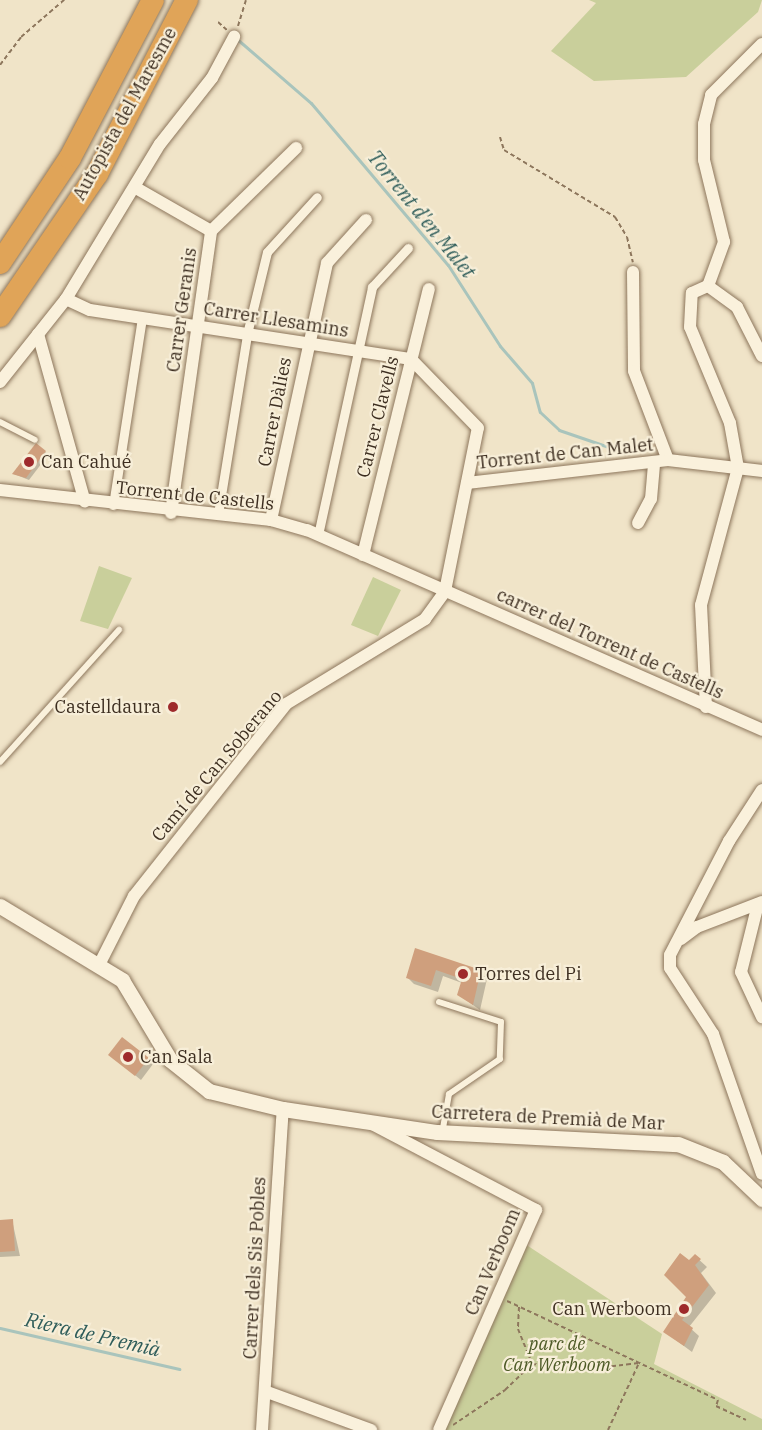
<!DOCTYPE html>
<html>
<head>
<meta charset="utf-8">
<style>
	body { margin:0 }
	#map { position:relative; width:762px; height:1430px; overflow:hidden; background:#f0e4c8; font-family:"IBM Plex Serif",serif }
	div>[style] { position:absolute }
	.green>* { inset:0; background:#c9cf9b }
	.shadow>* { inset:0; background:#0003 }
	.stream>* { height:3px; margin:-1.5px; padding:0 1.5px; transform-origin:1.5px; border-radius:1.5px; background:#a9c4bc }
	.building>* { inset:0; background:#cf9f7d }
	.path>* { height:2px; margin-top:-1px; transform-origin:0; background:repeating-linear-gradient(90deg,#8d765c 0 4.5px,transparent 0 7.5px) }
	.roads { filter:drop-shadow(0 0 2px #8d765c) drop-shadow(0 0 2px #8d765c) }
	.service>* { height:6px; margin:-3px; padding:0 3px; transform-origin:3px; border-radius:3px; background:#faf1dc }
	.pedestrian>* { height:9px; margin:-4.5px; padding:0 4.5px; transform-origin:4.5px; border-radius:4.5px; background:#faf1dc }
	.minor>* { height:12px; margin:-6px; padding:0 6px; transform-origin:6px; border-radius:6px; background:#faf1dc }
	.tertiary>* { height:15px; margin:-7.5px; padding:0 7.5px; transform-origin:7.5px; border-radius:7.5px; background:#faf1dc }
	.motorway>* { height:22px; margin:-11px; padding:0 11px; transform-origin:11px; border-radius:11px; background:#e0a458 }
	.dots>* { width:16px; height:16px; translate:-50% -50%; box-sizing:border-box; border:3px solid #f7eed8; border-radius:50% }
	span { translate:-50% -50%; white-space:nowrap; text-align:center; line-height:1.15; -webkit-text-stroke:4.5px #f7eed8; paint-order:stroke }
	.street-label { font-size:18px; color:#3d2e20 }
	.poi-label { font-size:18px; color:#3d2e20 }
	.left { translate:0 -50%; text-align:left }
	.right { translate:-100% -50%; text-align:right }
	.park-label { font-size:18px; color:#4d5a26; font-style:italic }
	.water-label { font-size:20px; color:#2f5d5a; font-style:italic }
</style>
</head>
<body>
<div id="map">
	<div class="green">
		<i style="clip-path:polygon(589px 0,762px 0,758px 12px,686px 77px,594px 81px,551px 51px,596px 3px)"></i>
		<i style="clip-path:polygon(99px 566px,132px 578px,108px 629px,80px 621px)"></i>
		<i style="clip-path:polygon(373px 577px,401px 590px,378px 636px,351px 625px)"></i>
		<i style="clip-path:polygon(525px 1244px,662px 1334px,654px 1364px,762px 1419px,762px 1430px,443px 1430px)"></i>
	</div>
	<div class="shadow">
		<i style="clip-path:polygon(45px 452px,48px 455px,29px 480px,14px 474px)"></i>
		<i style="clip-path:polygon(416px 950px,480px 972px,487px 979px,480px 1010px,459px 995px,462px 983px,443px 976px,438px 992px,414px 984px,407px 977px)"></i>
		<i style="clip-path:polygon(110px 1055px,148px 1059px,153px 1064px,141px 1080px)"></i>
		<i style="clip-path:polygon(12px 1220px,20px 1256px,0 1257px,0 1221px)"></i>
		<i style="clip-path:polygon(695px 1256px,707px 1267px,701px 1273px,716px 1293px,689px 1327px,699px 1336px,692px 1352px,665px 1332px,688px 1297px,689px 1262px)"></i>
	</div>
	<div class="stream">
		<i style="left:237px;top:39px;width:98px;rotate:40.9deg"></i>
		<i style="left:311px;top:103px;width:212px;rotate:49.8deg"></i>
		<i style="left:448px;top:265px;width:96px;rotate:57.3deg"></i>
		<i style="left:500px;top:346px;width:49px;rotate:49.1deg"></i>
		<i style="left:532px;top:383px;width:30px;rotate:75deg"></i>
		<i style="left:540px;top:412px;width:26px;rotate:43deg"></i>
		<i style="left:559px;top:430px;width:71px;rotate:18.9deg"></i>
		<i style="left:0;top:1328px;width:184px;rotate:12.9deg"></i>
	</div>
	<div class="building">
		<i style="clip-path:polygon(36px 443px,46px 451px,26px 478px,12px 474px)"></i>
		<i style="clip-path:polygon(415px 948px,481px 970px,473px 1005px,457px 995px,462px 979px,436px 970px,431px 986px,406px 978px)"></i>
		<i style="clip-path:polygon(122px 1037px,149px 1058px,135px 1076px,108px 1055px)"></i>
		<i style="clip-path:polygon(13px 1219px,15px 1251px,0 1252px,0 1220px)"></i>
		<i style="clip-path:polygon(680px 1253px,689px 1260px,695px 1254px,701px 1259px,695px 1265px,709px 1285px,682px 1320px,693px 1328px,684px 1346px,663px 1332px,686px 1297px,664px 1275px)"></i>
	</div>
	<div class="path">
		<i style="left:218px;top:22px;width:12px;rotate:42deg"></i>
		<i style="left:238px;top:26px;width:27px;rotate:-73deg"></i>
		<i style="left:0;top:65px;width:35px;rotate:-53deg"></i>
		<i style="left:21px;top:37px;width:57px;rotate:-40.7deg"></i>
		<i style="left:500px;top:137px;width:14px;rotate:73deg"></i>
		<i style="left:504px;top:150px;width:130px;rotate:31.1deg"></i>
		<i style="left:615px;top:217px;width:23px;rotate:59deg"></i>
		<i style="left:627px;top:237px;width:26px;rotate:77deg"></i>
		<i style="left:507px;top:1301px;width:233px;rotate:25.1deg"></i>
		<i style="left:718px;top:1400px;width:6px;rotate:108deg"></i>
		<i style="left:716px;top:1406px;width:33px;rotate:25deg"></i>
		<i style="left:519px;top:1307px;width:22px;rotate:93deg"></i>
		<i style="left:518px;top:1329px;width:38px;rotate:68deg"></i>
		<i style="left:453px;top:1425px;width:63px;rotate:-33.9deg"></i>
		<i style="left:505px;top:1390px;width:37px;rotate:-44deg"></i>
		<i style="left:532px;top:1364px;width:57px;rotate:5deg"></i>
		<i style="left:589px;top:1369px;width:50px;rotate:-6.8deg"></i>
		<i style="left:608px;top:1430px;width:72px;rotate:-65.2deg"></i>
	</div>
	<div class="roads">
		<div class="service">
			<i style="left:0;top:422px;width:39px;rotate:27deg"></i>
			<i style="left:0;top:762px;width:178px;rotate:-48deg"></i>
			<i style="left:439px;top:1002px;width:65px;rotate:17.9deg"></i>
			<i style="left:501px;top:1022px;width:37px;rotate:92deg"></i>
			<i style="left:500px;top:1059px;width:62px;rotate:145.5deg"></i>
			<i style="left:449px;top:1094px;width:39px;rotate:100deg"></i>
		</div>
		<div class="pedestrian">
			<i style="left:113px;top:505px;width:189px;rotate:-81.2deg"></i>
			<i style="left:218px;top:514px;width:182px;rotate:-80.8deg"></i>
			<i style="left:247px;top:334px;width:84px;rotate:-76.3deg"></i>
			<i style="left:267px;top:252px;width:74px;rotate:-47.7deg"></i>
			<i style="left:318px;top:535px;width:254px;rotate:-77.7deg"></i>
			<i style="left:372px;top:287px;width:53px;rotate:-47.3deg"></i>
		</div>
		<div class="minor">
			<i style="left:136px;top:188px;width:86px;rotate:29.8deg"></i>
			<i style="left:633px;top:272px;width:99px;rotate:89.4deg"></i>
			<i style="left:634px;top:371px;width:95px;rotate:69.1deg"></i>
			<i style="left:708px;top:286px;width:47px;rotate:-70deg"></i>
			<i style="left:724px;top:242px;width:84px;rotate:-103.7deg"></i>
			<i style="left:704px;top:160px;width:36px;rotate:-90deg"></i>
			<i style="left:704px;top:124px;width:30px;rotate:-76deg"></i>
			<i style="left:711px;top:95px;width:72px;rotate:-45deg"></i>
			<i style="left:66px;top:299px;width:26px;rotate:25deg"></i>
			<i style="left:90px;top:310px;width:325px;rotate:8.7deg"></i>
			<i style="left:38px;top:334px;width:174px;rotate:74.4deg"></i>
			<i style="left:0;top:382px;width:106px;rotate:-51.5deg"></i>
			<i style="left:66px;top:299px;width:181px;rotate:-58.8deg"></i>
			<i style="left:160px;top:144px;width:84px;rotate:-51.8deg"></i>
			<i style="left:212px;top:78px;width:47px;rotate:-61.8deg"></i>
			<i style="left:467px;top:483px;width:202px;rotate:-6.5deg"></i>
			<i style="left:668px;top:460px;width:95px;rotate:6.7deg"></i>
			<i style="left:0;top:490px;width:273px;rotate:6.3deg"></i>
			<i style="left:271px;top:520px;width:37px;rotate:16deg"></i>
			<i style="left:307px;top:530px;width:497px;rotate:23.7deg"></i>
			<i style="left:171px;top:513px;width:285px;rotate:-81.9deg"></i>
			<i style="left:211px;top:231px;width:119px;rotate:-44.3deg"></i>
			<i style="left:271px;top:520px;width:263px;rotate:-77.7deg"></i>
			<i style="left:327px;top:263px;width:58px;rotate:-47.8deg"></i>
			<i style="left:638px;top:523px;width:27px;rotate:-62deg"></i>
			<i style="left:651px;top:499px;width:37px;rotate:-85deg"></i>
			<i style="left:363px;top:555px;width:274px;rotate:-76.1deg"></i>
			<i style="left:706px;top:707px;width:102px;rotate:-92.8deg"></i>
			<i style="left:701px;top:605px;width:142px;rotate:-74.9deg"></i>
			<i style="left:738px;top:468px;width:46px;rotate:-100.1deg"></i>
			<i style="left:730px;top:423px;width:104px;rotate:-112.6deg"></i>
			<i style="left:690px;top:327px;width:34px;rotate:-87deg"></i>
			<i style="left:692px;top:293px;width:17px;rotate:-24deg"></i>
			<i style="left:708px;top:286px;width:36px;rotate:36deg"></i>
			<i style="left:737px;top:307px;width:55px;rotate:63deg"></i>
			<i style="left:762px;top:790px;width:61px;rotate:122.9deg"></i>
			<i style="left:729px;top:841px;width:128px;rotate:117.4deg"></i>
			<i style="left:670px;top:955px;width:13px;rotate:90deg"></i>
			<i style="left:670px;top:968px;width:79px;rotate:56.9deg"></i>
			<i style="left:713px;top:1034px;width:148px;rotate:70.7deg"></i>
			<i style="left:758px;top:904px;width:70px;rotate:104deg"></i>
			<i style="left:741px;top:972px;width:50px;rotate:65deg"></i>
			<i style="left:681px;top:939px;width:20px;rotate:-37deg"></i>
			<i style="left:697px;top:927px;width:70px;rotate:-21deg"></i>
			<i style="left:100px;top:963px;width:75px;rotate:-63.1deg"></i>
			<i style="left:134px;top:896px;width:245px;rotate:-51.6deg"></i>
			<i style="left:286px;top:704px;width:163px;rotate:-31.4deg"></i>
			<i style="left:425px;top:619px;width:34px;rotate:-54deg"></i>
			<i style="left:445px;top:591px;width:166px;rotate:-78.6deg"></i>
			<i style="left:478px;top:428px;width:96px;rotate:-134.2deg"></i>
			<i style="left:374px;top:1125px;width:183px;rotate:27.7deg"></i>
			<i style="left:536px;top:1210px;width:240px;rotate:113.8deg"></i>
			<i style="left:267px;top:1392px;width:111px;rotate:20.1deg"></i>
			<i style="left:262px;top:1430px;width:322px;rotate:-86.3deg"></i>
		</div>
		<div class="tertiary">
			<i style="left:0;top:906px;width:143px;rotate:31.2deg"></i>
			<i style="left:122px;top:980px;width:93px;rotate:59deg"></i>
			<i style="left:170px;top:1060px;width:50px;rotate:38.5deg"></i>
			<i style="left:209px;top:1091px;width:76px;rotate:13.7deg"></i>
			<i style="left:283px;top:1109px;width:156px;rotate:8.5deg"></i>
			<i style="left:437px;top:1132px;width:241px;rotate:2.9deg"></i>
			<i style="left:678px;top:1144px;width:48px;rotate:21.8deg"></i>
			<i style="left:723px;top:1162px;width:54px;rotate:43.5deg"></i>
		</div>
		<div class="motorway">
			<i style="left:0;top:263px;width:126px;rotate:-56.3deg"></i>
			<i style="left:70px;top:158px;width:178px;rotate:-62.3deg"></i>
			<i style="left:0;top:316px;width:172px;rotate:-55.7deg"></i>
			<i style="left:97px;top:174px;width:196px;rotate:-62.7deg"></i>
		</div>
	</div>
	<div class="dots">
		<i style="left:29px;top:462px;background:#9e2a2b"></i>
		<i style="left:173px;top:707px;background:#9e2a2b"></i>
		<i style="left:463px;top:974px;background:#9e2a2b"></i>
		<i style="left:128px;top:1057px;background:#9e2a2b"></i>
		<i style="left:684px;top:1309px;background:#9e2a2b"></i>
	</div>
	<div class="street-label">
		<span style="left:125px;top:114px;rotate:-61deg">Autopista del Maresme</span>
		<span style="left:182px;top:310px;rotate:-82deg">Carrer Geranis</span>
		<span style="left:276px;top:320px;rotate:9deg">Carrer Llesamins</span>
		<span style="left:275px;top:412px;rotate:-79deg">Carrer Dàlies</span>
		<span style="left:378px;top:417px;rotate:-76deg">Carrer Clavells</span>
		<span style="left:565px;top:454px;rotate:-6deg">Torrent de Can Malet</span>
		<span style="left:195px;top:496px;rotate:6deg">Torrent de Castells</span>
		<span style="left:610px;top:644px;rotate:24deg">carrer del Torrent de Castells</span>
		<span style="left:217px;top:766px;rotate:-50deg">Camí de Can Soberano</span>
		<span style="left:548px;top:1118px;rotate:3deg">Carretera de Premià de Mar</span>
		<span style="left:493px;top:1262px;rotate:-67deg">Can Verboom</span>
		<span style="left:255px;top:1268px;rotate:-87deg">Carrer dels Sis Pobles</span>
	</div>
	<div class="poi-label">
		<span class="left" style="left:41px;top:462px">Can Cahué</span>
		<span class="right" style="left:161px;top:707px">Castelldaura</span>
		<span class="left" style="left:475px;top:974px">Torres del Pi</span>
		<span class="left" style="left:140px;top:1057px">Can Sala</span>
		<span class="right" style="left:672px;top:1309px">Can Werboom</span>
	</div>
	<div class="park-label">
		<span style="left:557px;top:1355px">parc de<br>Can Werboom</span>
	</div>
	<div class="water-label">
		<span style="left:422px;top:214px;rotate:51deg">Torrent d'en Malet</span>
		<span style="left:93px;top:1334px;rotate:13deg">Riera de Premià</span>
	</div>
</div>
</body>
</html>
